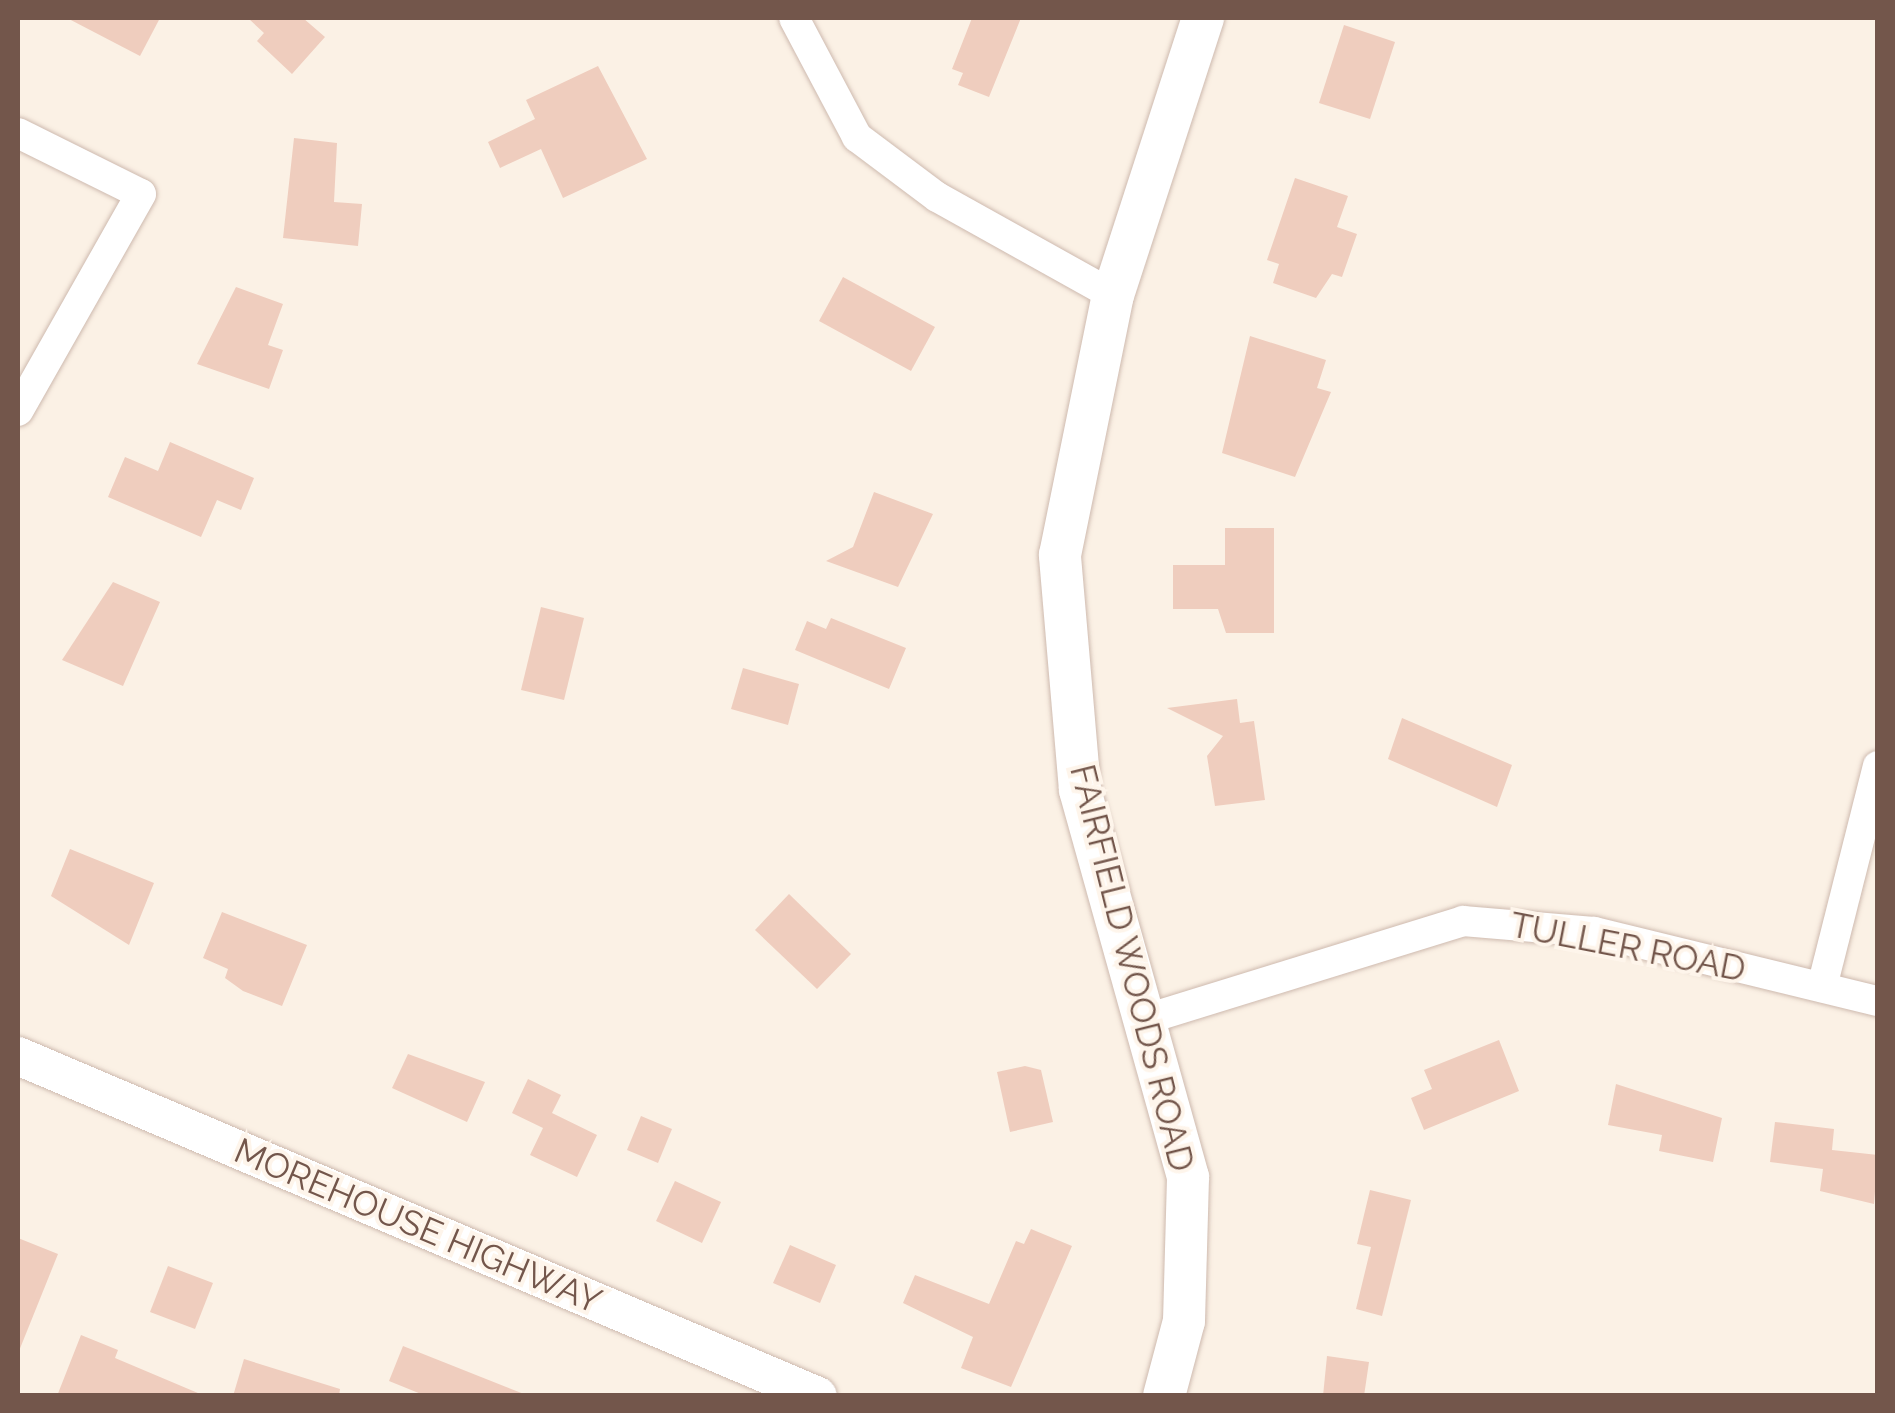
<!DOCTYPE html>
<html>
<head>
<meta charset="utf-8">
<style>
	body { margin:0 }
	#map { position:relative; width:1895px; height:1413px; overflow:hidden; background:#fbf1e5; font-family:Raleway,sans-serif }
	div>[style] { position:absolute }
	.building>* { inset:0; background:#efcdbe }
	.roads { filter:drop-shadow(0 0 2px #cebaaf) drop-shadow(0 0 2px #cebaaf) }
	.minor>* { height:30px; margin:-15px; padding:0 15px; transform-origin:15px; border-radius:15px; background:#fff }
	.tertiary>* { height:38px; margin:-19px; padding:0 19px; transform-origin:19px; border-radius:19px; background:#fff }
	.secondary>* { height:42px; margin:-21px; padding:0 21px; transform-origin:21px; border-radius:21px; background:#fff }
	span { translate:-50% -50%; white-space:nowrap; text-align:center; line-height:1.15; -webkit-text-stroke:8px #fef5eb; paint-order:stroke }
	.street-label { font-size:35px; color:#73564b }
	.frame { position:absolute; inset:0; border:20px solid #73564b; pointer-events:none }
</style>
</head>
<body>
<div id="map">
	<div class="building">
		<i style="clip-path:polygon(67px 18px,160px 18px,140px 56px)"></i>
		<i style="clip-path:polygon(248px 18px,303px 18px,325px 37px,292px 74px,257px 41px,264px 33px)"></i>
		<i style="clip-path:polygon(972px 18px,1021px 18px,989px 97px,958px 85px,963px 73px,952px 69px)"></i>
		<i style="clip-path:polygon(1344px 25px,1395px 42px,1370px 119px,1319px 103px)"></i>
		<i style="clip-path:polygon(598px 66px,647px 159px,563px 198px,541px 149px,500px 168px,488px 142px,535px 119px,526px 100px)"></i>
		<i style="clip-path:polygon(294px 138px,337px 143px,334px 202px,362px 204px,358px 246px,283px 238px)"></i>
		<i style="clip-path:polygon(1295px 178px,1348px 196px,1337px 227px,1357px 234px,1342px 277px,1332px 274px,1316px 298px,1273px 283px,1279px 264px,1267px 260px)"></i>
		<i style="clip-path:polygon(843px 277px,935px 327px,911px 371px,819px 321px)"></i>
		<i style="clip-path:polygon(236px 287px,283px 304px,268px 345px,283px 350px,269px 389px,197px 364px)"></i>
		<i style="clip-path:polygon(1250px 336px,1326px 360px,1317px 388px,1331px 392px,1295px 477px,1222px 453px)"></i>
		<i style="clip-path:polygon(170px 442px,254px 478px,241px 510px,217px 500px,201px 537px,108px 497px,125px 457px,158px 471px)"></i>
		<i style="clip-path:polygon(874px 492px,933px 514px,898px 587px,826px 561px,853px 547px)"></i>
		<i style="clip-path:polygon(1225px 528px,1274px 528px,1274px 633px,1226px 633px,1218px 609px,1173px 609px,1173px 565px,1225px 565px)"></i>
		<i style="clip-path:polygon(113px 582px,160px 602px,123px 686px,62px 660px)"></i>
		<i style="clip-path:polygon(541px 607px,584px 618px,564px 700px,521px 690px)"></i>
		<i style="clip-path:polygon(831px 618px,906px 648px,889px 689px,795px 650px,807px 621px,826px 629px)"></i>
		<i style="clip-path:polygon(743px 668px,799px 684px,788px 725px,731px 709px)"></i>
		<i style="clip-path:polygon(1237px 699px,1240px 723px,1254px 721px,1265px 800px,1215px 806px,1207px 756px,1223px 736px,1167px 708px)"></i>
		<i style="clip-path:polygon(1402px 718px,1512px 765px,1497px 807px,1388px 759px)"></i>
		<i style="clip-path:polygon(70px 849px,154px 883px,129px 945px,51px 896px)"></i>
		<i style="clip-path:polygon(789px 894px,851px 954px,817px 989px,755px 930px)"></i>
		<i style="clip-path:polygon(222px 912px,307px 945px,282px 1006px,243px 991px,225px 978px,228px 969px,203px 958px)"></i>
		<i style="clip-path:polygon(1499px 1040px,1519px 1091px,1424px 1130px,1411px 1098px,1432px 1089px,1424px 1070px)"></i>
		<i style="clip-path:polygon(408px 1054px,485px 1082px,467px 1122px,392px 1088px)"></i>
		<i style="clip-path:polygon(1025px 1066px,1041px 1070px,1053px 1122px,1010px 1132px,997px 1072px)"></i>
		<i style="clip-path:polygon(528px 1079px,561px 1095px,552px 1113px,597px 1135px,577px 1177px,530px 1155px,543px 1128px,512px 1113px)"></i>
		<i style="clip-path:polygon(1616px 1084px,1722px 1118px,1713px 1162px,1659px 1151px,1662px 1135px,1608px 1125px)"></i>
		<i style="clip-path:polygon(641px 1116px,672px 1129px,658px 1163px,627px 1150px)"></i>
		<i style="clip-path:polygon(1775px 1122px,1834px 1129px,1832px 1150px,1878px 1155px,1874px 1204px,1820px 1191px,1823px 1169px,1770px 1162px)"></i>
		<i style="clip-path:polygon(675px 1181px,721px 1202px,702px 1243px,656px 1221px)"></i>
		<i style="clip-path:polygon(1370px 1190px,1411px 1200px,1382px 1316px,1356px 1309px,1371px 1247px,1357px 1244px)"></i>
		<i style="clip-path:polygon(1031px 1229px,1072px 1246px,1011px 1387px,961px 1368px,973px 1337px,903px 1303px,915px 1275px,989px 1304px,1016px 1241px,1024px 1244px)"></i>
		<i style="clip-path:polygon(18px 1238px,58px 1254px,19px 1351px,18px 1351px)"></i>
		<i style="clip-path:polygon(790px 1245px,836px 1265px,820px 1303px,773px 1283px)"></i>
		<i style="clip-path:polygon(168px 1266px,213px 1283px,195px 1329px,150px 1312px)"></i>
		<i style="clip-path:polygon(81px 1335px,118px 1350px,115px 1358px,205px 1396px,57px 1396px)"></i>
		<i style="clip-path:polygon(403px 1346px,524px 1394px,524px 1396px,426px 1396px,389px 1381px)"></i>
		<i style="clip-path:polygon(1327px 1356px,1369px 1362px,1364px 1396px,1323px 1396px)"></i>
		<i style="clip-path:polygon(244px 1359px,340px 1389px,339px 1396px,233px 1396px)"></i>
	</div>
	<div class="roads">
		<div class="minor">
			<i style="left:794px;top:18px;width:135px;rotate:62.1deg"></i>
			<i style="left:857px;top:137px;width:100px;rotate:36.9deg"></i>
			<i style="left:937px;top:197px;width:201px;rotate:29.1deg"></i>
			<i style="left:18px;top:133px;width:137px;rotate:26.4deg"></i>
			<i style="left:141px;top:194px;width:249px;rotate:119.5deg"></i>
			<i style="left:1822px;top:987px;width:228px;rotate:-75.8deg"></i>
			<i style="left:1150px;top:1018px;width:328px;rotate:-17.2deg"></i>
			<i style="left:1463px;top:921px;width:131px;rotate:4.8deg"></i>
			<i style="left:1594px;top:932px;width:292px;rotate:13.7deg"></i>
		</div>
		<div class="tertiary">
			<i style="left:18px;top:1056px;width:869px;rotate:23.03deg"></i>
		</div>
		<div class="secondary">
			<i style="left:1164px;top:1396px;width:78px;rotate:-75.1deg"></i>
			<i style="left:1184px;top:1321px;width:144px;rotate:-88.4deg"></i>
			<i style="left:1188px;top:1177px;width:402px;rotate:-105.6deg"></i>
			<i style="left:1080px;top:790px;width:236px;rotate:-94.9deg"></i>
			<i style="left:1060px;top:555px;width:265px;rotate:-78.5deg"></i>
			<i style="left:1113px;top:295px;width:291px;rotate:-72deg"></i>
		</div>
	</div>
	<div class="street-label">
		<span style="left:1628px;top:947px;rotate:11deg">TULLER ROAD</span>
		<span style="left:1132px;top:968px;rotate:76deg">FAIRFIELD WOODS ROAD</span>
		<span style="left:418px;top:1226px;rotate:23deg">MOREHOUSE HIGHWAY</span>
	</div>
	<div class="frame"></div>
</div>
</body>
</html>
